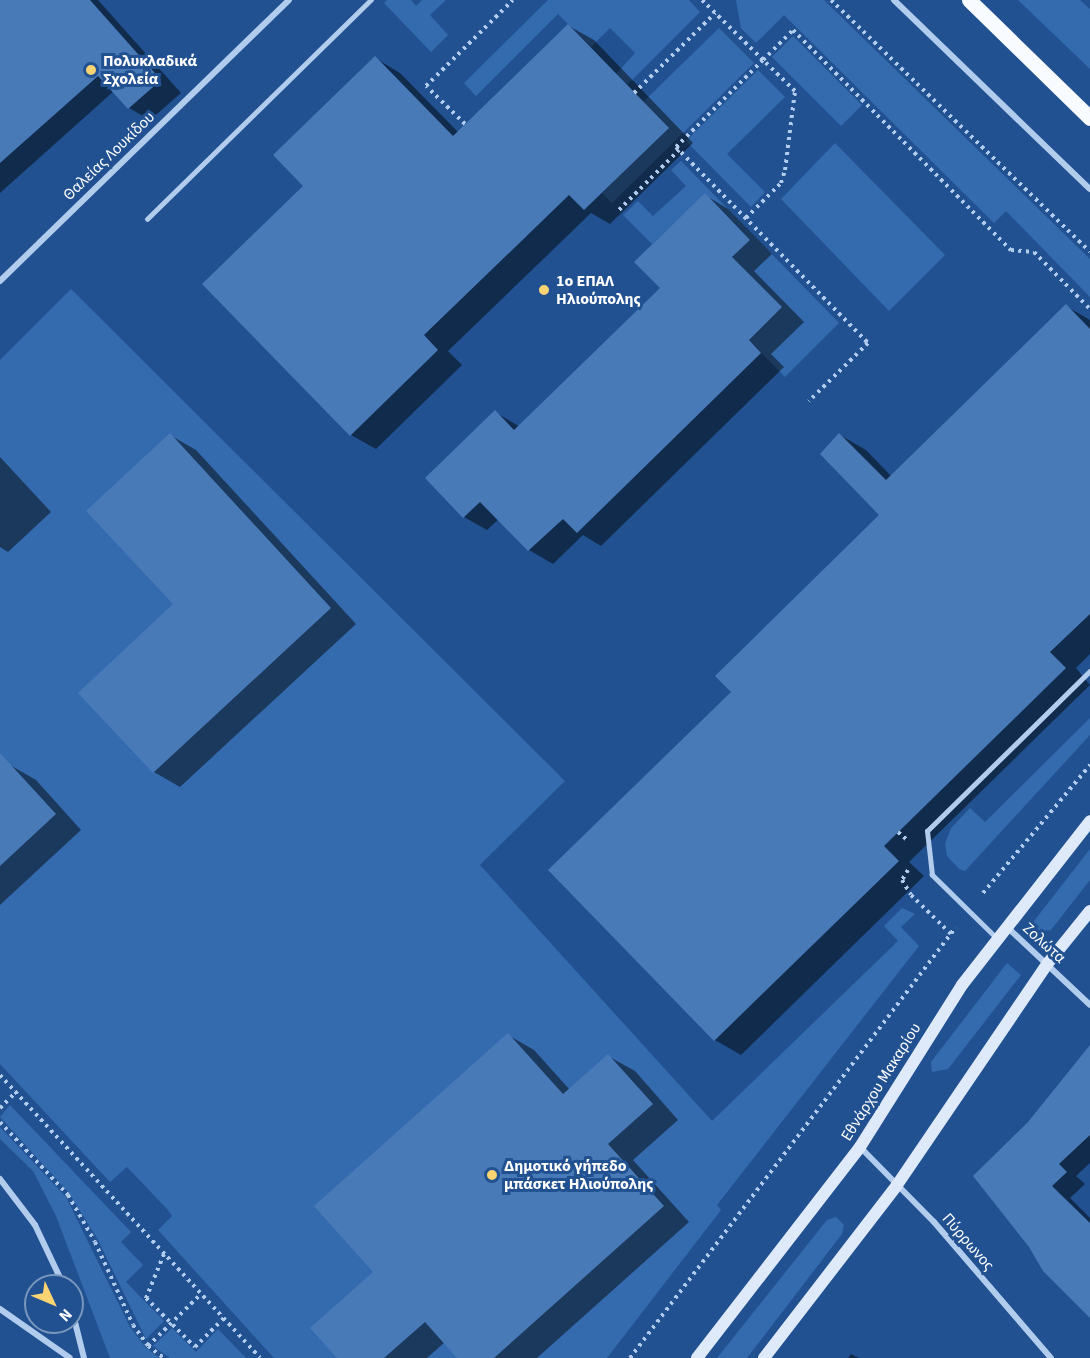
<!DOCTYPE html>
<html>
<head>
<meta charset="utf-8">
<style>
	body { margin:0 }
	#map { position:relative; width:1090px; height:1358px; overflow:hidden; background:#215191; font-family:"Source Sans 3",sans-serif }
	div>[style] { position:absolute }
	.green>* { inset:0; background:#346baf }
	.shadow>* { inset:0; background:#0007 }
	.building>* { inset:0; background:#497ab8 }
	.path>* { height:4px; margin-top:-2px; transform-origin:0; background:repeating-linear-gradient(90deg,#b2cced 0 3px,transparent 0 7.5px) }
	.lane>* { height:4.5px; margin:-2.25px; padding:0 2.25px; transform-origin:2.25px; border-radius:2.25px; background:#b2cced }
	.street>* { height:6px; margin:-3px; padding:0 3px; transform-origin:3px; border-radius:3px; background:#b2cced }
	.secondary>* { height:12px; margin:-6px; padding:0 6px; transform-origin:6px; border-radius:6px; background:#deeafa }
	.primary>* { height:15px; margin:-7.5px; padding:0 7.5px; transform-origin:7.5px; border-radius:7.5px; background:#f8fbff }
	.dots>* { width:16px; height:16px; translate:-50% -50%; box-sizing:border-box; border:3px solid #215191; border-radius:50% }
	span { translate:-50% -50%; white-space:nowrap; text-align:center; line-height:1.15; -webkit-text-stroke:6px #215191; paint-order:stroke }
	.poi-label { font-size:16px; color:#fff; font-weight:700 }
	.left { translate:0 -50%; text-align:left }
	.street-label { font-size:16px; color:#fff }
	.north { position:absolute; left:24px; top:1274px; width:60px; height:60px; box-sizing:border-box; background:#215191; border:2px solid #7a97bd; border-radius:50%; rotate:134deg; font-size:16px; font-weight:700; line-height:24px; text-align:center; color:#fff }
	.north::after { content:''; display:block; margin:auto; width:21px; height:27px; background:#fad473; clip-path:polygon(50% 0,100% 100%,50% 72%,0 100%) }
</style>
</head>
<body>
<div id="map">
	<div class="green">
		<i style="clip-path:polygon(387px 0,411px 0,416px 6px,422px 0,446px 0,430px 15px,448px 35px,431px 52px,384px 3px)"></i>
		<i style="clip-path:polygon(548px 0,689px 0,700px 12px,627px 85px,616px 74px,635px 53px,610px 28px,591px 47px,558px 14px,476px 96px,464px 83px)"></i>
		<i style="clip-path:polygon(736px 0,824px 0,1090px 259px,1090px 297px,1006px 211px,994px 223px,784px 15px,756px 43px,741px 28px)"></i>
		<i style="clip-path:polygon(1018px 0,1080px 0,1090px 9px,1090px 69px)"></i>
		<i style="clip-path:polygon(719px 28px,754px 63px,612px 203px,602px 193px,668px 128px,643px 102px)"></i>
		<i style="clip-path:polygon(793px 36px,862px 105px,841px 126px,772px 57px)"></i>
		<i style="clip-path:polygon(758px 70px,785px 97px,727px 154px,765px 192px,751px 207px,686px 141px)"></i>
		<i style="clip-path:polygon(835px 143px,945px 255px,889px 311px,781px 199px)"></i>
		<i style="clip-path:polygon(681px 161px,839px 323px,785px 377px,749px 340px,781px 307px,732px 257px,750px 240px,705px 194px,652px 244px,623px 215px,638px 201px,653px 216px,686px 186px,671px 170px)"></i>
		<i style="clip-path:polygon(71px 289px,565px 781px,480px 865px,712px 1121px,898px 941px,884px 926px,902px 908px,915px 914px,901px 927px,919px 946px,717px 1205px,721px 1210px,607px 1358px,274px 1358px,158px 1230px,172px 1216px,167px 1209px,127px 1167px,110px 1182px,0 1064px,0 360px)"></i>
		<i style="clip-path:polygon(1090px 718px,1090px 735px,965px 871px,959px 869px,947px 856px,945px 844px,951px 828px,970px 808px,985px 822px)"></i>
		<i style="clip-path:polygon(1090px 849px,1090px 880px,1051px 930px,1035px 932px,1034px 921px)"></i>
		<i style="clip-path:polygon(1007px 963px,1021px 975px,948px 1069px,932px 1072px,931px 1062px)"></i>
		<i style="clip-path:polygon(10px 1105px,131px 1232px,121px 1242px,143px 1265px,126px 1282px,164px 1321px,146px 1339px,98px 1240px,69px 1193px,0 1117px)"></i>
		<i style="clip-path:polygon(0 1127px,66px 1197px,130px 1327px,146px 1348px,160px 1358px,110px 1358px,56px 1216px,33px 1171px,0 1139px)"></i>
		<i style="clip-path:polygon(836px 1217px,844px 1225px,842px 1234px,747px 1358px,717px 1358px,827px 1220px)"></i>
		<i style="clip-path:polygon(172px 1328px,196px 1352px,218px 1329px,246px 1358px,170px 1358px,153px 1346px)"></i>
	</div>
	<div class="shadow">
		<i style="clip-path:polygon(0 0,98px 0,181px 93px,150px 120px,129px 108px,114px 91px,0 193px)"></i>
		<i style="clip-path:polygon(569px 26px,594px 40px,693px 143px,610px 224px,591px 213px,448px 351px,462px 365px,376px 449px,351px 435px,305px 186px,375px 58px,400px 73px,459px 133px)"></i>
		<i style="clip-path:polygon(705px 195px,728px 209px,772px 254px,754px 271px,804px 322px,771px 354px,784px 367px,601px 546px,583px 535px,553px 564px,529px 550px,499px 519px,487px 530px,464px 517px,495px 412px,520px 427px,662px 288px)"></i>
		<i style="clip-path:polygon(1066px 306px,1090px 320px,1090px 654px,1076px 668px,1090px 685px,909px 862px,924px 876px,741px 1055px,715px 1040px,733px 692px,882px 515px,840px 435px,866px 450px,892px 477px)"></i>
		<i style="clip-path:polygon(170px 435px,196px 450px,356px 624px,180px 787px,154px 772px,175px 604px)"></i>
		<i style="clip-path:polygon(0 457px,51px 512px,8px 552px,0 547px)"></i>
		<i style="clip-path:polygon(10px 765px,36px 780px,81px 830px,0 905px,0 774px)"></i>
		<i style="clip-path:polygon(508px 1035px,534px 1050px,570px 1090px,608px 1056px,635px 1071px,678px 1120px,633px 1160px,689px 1222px,537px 1358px,459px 1358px,445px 1342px,427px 1358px,339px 1358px,375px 1272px)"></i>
		<i style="clip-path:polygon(1090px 1059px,1090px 1163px,1076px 1176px,1085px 1184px,1070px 1198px,1090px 1218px,1090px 1316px,1030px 1246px)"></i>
		<i style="clip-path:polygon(851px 1354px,859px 1358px,848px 1358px)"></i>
	</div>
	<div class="building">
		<i style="clip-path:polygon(0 0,90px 0,161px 80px,128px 109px,98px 76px,0 163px)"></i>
		<i style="clip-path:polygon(568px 24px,669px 128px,584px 210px,569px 195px,424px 335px,438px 350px,350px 436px,202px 284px,303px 186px,273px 155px,375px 56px,453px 136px)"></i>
		<i style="clip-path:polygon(705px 193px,750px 240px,732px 257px,782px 307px,749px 340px,761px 353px,577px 533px,563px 519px,528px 551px,480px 502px,463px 518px,425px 478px,495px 410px,514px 430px,660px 288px,634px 262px)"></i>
		<i style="clip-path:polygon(1066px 304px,1090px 329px,1090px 614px,1050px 652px,1066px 668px,884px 846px,899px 861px,714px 1041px,548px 870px,731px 692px,715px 676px,879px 515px,820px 454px,839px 433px,886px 480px)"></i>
		<i style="clip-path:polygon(170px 433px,331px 608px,153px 773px,78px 693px,173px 604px,86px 511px)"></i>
		<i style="clip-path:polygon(0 753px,56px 814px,0 866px)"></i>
		<i style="clip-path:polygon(508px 1033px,563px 1094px,608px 1054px,653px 1104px,608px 1144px,664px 1206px,494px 1358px,457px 1358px,425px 1322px,384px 1358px,337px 1358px,310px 1328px,373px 1272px,314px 1206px)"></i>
		<i style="clip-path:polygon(1090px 1045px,1090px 1135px,1059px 1164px,1067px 1172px,1052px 1186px,1090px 1223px,1090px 1318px,1043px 1271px,1029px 1247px,973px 1176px,1028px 1122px)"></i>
	</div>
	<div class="path">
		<i style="left:702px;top:0;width:86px;rotate:44.5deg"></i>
		<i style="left:763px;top:60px;width:123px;rotate:135deg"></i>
		<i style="left:676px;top:147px;width:274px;rotate:45.6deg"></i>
		<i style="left:868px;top:343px;width:83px;rotate:135.5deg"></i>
		<i style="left:831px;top:0;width:361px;rotate:44.2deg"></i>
		<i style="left:634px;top:93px;width:114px;rotate:-44.6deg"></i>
		<i style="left:465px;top:124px;width:54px;rotate:-135.7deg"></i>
		<i style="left:426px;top:86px;width:122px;rotate:-44.7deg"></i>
		<i style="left:619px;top:210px;width:85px;rotate:-45deg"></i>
		<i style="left:746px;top:218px;width:49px;rotate:-45deg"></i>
		<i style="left:781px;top:183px;width:14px;rotate:-73deg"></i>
		<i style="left:785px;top:170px;width:80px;rotate:-82.8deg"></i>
		<i style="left:795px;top:91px;width:45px;rotate:-135.9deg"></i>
		<i style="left:763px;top:60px;width:42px;rotate:-45deg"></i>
		<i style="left:793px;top:30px;width:310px;rotate:45.3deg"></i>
		<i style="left:1011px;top:250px;width:23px;rotate:5deg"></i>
		<i style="left:1034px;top:252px;width:80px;rotate:45.5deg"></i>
		<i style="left:898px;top:832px;width:11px;rotate:41deg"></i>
		<i style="left:908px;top:870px;width:12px;rotate:121deg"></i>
		<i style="left:902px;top:880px;width:17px;rotate:59deg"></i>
		<i style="left:911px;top:895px;width:56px;rotate:44.3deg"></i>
		<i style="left:983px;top:893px;width:167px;rotate:-50.1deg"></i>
		<i style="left:0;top:1075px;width:384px;rotate:47.4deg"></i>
		<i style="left:0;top:1108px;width:23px;rotate:-45deg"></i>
		<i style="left:0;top:1122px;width:100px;rotate:47deg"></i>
		<i style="left:68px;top:1195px;width:54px;rotate:60.1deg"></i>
		<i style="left:95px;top:1242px;width:91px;rotate:65.4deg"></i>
		<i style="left:133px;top:1325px;width:26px;rotate:54deg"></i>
		<i style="left:148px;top:1346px;width:20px;rotate:37deg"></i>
		<i style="left:164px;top:1254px;width:48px;rotate:112.2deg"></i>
		<i style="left:146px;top:1298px;width:69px;rotate:45deg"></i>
		<i style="left:195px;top:1347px;width:41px;rotate:-45deg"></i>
		<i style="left:148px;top:1346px;width:74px;rotate:-44.5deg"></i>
		<i style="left:630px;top:1358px;width:540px;rotate:-52.9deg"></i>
	</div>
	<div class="lane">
		<i style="left:147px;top:219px;width:313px;rotate:-44.4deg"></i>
		<i style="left:996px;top:938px;width:90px;rotate:-135.5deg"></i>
		<i style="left:932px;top:875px;width:44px;rotate:-96.5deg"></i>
		<i style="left:927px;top:831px;width:228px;rotate:-44.5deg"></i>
	</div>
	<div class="street">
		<i style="left:894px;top:0;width:272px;rotate:44deg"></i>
		<i style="left:0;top:281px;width:403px;rotate:-44.2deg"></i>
		<i style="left:1006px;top:926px;width:115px;rotate:43.2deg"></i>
		<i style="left:860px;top:1147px;width:105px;rotate:45.4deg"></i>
		<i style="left:934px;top:1222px;width:179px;rotate:49.3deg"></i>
		<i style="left:0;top:1179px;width:58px;rotate:52.7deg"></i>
		<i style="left:35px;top:1225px;width:68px;rotate:64.6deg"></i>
		<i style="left:0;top:1309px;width:85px;rotate:35deg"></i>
		<i style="left:72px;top:1310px;width:49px;rotate:76deg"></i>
	</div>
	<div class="secondary">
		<i style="left:697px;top:1358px;width:267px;rotate:-52.3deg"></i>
		<i style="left:860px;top:1147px;width:191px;rotate:-57.8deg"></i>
		<i style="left:962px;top:985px;width:208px;rotate:-52deg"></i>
		<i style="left:764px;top:1358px;width:218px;rotate:-52.4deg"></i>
		<i style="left:897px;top:1185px;width:268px;rotate:-55.8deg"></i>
		<i style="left:1048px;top:963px;width:67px;rotate:-51.1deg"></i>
	</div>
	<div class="primary">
		<i style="left:969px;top:0;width:169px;rotate:44.3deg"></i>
	</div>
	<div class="dots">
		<i style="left:91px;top:70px;background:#fad473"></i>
		<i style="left:544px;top:290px;background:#fad473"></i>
		<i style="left:492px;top:1175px;background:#fad473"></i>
	</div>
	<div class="poi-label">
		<span class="left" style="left:103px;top:70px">Πολυκλαδικά<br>Σχολεία</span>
		<span class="left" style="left:556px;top:290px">1ο ΕΠΑΛ<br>Ηλιούπολης</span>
		<span class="left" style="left:504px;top:1175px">Δημοτικό γήπεδο<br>μπάσκετ Ηλιούπολης</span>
	</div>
	<div class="street-label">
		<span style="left:109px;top:156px;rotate:-44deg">Θαλείας Λουκίδου</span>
		<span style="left:1044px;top:943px;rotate:42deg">Ζολώτα</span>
		<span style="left:881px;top:1082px;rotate:-58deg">Εθνάρχου Μακαρίου</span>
		<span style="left:968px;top:1242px;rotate:49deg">Πύρρωνος</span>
	</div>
	<div class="north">N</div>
</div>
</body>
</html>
